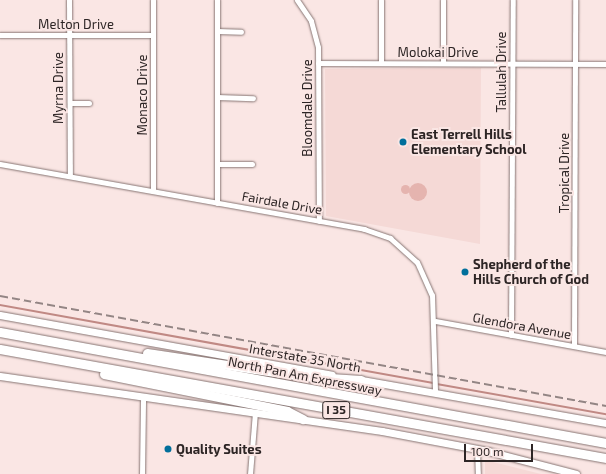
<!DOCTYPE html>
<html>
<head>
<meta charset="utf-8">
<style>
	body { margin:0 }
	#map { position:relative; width:606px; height:474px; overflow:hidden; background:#fae6e4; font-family:"Exo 2",sans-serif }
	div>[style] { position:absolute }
	.built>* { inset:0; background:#f5d9d6 }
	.green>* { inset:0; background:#e5b4af }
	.round { border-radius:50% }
	.stream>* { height:1.5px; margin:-0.75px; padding:0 0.75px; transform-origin:0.75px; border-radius:0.75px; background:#c08984 }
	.roads { filter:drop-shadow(0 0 1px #877573) drop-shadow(0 0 1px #877573) }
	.minor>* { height:5px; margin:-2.5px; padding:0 2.5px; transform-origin:2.5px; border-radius:2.5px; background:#fff }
	.secondary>* { height:7px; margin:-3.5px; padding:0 3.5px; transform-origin:3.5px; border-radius:3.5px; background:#fff }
	.motorway>* { height:9px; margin:-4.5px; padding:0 4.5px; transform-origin:4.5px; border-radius:4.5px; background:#fff }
	.rail>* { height:1.5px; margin-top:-0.75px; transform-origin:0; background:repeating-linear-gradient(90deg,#938584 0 8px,transparent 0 12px) }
	.dots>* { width:11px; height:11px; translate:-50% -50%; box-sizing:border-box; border:2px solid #fae6e4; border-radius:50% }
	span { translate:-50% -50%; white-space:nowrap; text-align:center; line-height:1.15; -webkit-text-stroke:4px #fae6e4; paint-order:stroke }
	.shield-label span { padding:1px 3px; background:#fae6e4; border:1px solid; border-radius:3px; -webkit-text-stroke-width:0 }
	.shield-label { font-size:12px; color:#2d2525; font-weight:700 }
	.street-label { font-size:13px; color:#2d2525 }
	.poi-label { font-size:13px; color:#2d2525; font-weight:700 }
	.left { translate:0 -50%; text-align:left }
	.scale { position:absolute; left:464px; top:444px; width:69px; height:18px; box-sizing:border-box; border:2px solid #2d2525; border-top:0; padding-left:5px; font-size:12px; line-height:14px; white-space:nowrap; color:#2d2525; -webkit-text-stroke:3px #fae6e4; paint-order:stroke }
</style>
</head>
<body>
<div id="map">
	<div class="built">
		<i style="clip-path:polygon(481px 68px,480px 244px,326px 216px,325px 69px)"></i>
		<i style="clip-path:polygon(485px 460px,541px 474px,485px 474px)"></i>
	</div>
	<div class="green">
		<i class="round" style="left:409px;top:183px;width:18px;height:18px"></i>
		<i class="round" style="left:400.5px;top:184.5px;width:9px;height:9px"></i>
	</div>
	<div class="stream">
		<i style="left:0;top:305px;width:440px;rotate:10.2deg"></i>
		<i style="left:437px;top:384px;width:172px;rotate:10.1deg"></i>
	</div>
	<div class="roads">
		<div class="minor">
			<i style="left:69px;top:0;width:176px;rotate:89.7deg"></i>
			<i style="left:153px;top:0;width:191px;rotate:90deg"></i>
			<i style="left:297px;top:0;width:25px;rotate:56deg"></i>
			<i style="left:311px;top:21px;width:27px;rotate:75deg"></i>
			<i style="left:318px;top:47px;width:174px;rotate:89.7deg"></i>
			<i style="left:381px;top:0;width:63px;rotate:90deg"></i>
			<i style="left:443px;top:0;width:63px;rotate:90deg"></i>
			<i style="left:217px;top:31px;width:24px;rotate:2deg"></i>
			<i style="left:0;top:35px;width:153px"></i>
			<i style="left:318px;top:63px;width:288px;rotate:0.2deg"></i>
			<i style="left:217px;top:97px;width:36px;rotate:2deg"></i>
			<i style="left:70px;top:103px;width:19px"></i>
			<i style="left:0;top:164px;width:370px;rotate:10.1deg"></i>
			<i style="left:364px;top:229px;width:28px;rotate:19deg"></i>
			<i style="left:390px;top:238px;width:36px;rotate:42deg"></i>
			<i style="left:417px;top:262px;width:36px;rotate:66deg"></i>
			<i style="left:432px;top:295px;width:98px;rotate:88.2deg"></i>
			<i style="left:217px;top:164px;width:35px"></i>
			<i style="left:217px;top:203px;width:203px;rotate:-90deg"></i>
			<i style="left:435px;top:321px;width:174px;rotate:10.3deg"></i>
			<i style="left:511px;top:335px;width:335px;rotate:-89.7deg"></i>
			<i style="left:574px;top:346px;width:346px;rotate:-89.8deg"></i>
			<i style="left:477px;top:449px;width:25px;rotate:88deg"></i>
			<i style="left:142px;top:474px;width:75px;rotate:-89.2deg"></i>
			<i style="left:250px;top:474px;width:62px;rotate:-85.4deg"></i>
		</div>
		<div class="secondary">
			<i style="left:0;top:315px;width:337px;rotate:10.2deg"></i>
			<i style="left:0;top:376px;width:386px;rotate:8.2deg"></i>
			<i style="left:382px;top:431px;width:108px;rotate:10.7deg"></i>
			<i style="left:488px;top:451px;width:91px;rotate:14.6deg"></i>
			<i style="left:356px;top:379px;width:254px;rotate:10deg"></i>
		</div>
		<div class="motorway">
			<i style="left:0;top:332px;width:616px;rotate:10.38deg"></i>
			<i style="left:0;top:349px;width:616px;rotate:10.2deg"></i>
			<i style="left:147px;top:353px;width:155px;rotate:8.5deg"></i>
			<i style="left:300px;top:376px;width:61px;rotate:3.8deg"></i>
			<i style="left:104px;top:374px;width:187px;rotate:11.4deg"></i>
			<i style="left:287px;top:411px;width:18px;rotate:27deg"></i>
		</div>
	</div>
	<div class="rail">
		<i style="left:0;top:296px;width:616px;rotate:10.29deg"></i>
	</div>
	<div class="dots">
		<i style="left:403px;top:142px;background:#016f9b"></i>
		<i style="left:465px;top:272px;background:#016f9b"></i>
		<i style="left:168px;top:449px;background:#016f9b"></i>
	</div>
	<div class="shield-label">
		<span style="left:336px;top:410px">I 35</span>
	</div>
	<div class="street-label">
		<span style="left:76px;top:24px">Melton Drive</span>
		<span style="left:438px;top:52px">Molokai Drive</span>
		<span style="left:501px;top:72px;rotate:-90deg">Tallulah Drive</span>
		<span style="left:58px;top:88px;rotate:-90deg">Myrna Drive</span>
		<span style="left:142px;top:95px;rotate:-90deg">Monaco Drive</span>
		<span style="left:307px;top:108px;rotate:-90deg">Bloomdale Drive</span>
		<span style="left:564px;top:173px;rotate:-90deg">Tropical Drive</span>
		<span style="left:282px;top:203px;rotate:10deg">Fairdale Drive</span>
		<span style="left:522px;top:326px;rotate:10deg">Glendora Avenue</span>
		<span style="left:305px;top:358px;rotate:10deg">Interstate 35 North</span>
		<span style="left:305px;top:376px;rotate:11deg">North Pan Am Expressway</span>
	</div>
	<div class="poi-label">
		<span class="left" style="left:411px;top:142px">East Terrell Hills<br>Elementary School</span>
		<span class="left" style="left:473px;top:272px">Shepherd of the<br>Hills Church of God</span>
		<span class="left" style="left:176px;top:449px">Quality Suites</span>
	</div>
	<div class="scale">100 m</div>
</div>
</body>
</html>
